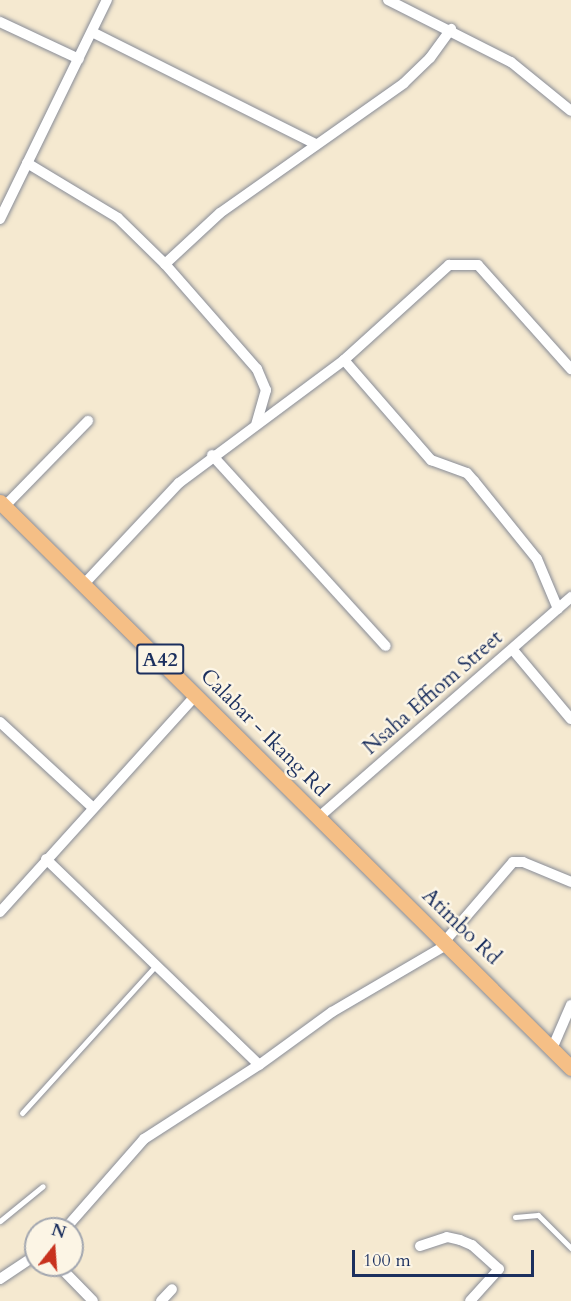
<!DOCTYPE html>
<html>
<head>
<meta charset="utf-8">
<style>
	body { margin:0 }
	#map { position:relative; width:571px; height:1301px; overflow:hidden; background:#f5e9d0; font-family:Cardo,serif }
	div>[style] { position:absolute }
	.roads { filter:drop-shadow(0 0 2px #888c97) drop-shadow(0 0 2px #888c97) }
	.lane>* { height:5px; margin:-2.5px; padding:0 2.5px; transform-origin:2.5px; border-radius:2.5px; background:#fff }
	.street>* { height:10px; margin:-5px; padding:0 5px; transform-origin:5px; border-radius:5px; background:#fff }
	.primary>* { height:15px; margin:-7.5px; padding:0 7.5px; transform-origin:7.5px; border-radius:7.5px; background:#f5bf86 }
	span { translate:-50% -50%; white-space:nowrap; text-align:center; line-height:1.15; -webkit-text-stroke:5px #fcf5e5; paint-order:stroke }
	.shield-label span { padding:2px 4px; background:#fcf5e5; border:2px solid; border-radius:4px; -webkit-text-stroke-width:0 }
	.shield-label { font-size:20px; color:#1b2f5e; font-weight:700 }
	.street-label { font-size:21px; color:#1b2f5e }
	.north { position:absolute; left:24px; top:1217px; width:60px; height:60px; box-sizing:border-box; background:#fcf5e5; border:2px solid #a2a6af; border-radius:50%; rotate:17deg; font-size:16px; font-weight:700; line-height:24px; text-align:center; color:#1b2f5e }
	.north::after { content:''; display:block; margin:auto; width:21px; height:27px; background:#c8321e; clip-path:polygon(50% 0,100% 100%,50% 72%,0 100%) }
	.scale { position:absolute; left:352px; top:1250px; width:182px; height:27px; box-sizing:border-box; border:3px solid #1b2f5e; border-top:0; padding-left:8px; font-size:18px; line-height:21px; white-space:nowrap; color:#1b2f5e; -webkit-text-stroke:4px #fcf5e5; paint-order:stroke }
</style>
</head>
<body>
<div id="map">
	<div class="roads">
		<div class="lane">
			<i style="left:22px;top:1113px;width:200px;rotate:-47.8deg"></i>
			<i style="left:515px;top:1217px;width:23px;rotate:-5deg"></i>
			<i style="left:538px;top:1215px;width:47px;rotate:45deg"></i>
			<i style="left:0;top:1221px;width:55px;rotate:-39.1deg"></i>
		</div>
		<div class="street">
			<i style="left:388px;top:0;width:138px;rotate:26.8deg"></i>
			<i style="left:511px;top:62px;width:77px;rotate:39.2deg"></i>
			<i style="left:0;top:22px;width:87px;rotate:25.1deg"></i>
			<i style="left:92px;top:32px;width:250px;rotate:26.6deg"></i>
			<i style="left:27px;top:163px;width:106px;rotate:31.1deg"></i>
			<i style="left:118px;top:218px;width:66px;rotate:44.4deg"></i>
			<i style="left:165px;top:264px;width:140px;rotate:48.8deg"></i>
			<i style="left:257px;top:369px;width:23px;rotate:67deg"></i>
			<i style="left:266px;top:390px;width:35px;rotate:106deg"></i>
			<i style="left:0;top:219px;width:244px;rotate:-64deg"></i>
			<i style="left:165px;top:264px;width:75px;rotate:-42.8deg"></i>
			<i style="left:220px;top:213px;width:225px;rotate:-35.2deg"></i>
			<i style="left:404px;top:83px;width:36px;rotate:-44deg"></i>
			<i style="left:430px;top:58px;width:36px;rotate:-54deg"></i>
			<i style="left:344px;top:360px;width:133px;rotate:49deg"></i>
			<i style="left:431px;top:460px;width:38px;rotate:20deg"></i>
			<i style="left:467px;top:473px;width:11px;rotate:49deg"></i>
			<i style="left:474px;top:481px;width:100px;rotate:51.1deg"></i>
			<i style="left:537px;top:559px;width:54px;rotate:67.2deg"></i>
			<i style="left:212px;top:455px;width:258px;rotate:47.7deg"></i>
			<i style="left:5px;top:506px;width:119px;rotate:-45.7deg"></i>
			<i style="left:85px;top:583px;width:137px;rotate:-46.8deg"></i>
			<i style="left:179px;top:483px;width:206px;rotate:-36.7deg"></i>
			<i style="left:344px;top:360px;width:142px;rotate:-42.1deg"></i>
			<i style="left:449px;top:265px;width:29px"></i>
			<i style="left:478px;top:265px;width:140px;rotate:48.2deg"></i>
			<i style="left:513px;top:650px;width:90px;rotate:50deg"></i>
			<i style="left:0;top:722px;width:125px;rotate:42.7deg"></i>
			<i style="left:319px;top:817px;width:335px;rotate:-41.1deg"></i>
			<i style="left:46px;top:859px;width:296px;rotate:44deg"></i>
			<i style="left:0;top:912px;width:292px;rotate:-47.9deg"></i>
			<i style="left:445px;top:941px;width:104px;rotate:-49.3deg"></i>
			<i style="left:513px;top:862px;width:10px"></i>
			<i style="left:523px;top:862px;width:52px;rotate:22.6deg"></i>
			<i style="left:552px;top:1049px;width:48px;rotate:-66.6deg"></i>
			<i style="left:65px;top:1229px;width:120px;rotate:-48.7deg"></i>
			<i style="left:144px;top:1139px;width:137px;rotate:-32.8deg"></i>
			<i style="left:259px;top:1065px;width:90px;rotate:-36deg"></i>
			<i style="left:332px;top:1012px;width:134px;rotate:-30.4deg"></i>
			<i style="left:420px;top:1246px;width:28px;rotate:-18deg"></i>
			<i style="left:447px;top:1237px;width:13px;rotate:13deg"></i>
			<i style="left:460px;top:1240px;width:13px;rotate:23deg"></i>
			<i style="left:472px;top:1245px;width:36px;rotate:42deg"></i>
			<i style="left:499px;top:1269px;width:43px;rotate:132.2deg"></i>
			<i style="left:58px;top:1265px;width:50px;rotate:45.8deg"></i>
			<i style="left:0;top:1279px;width:43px;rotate:-33.7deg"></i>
			<i style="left:161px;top:1301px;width:16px;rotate:-47deg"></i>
		</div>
		<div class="primary">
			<i style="left:0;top:502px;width:804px;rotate:44.75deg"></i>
		</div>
	</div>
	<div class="shield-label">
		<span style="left:160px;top:659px">A42</span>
	</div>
	<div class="street-label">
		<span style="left:433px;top:693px;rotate:-41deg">Nsaha Effiom Street</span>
		<span style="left:264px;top:733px;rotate:45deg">Calabar - Ikang Rd</span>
		<span style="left:461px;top:927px;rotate:44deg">Atimbo Rd</span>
	</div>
	<div class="north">N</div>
	<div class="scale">100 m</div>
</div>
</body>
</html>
